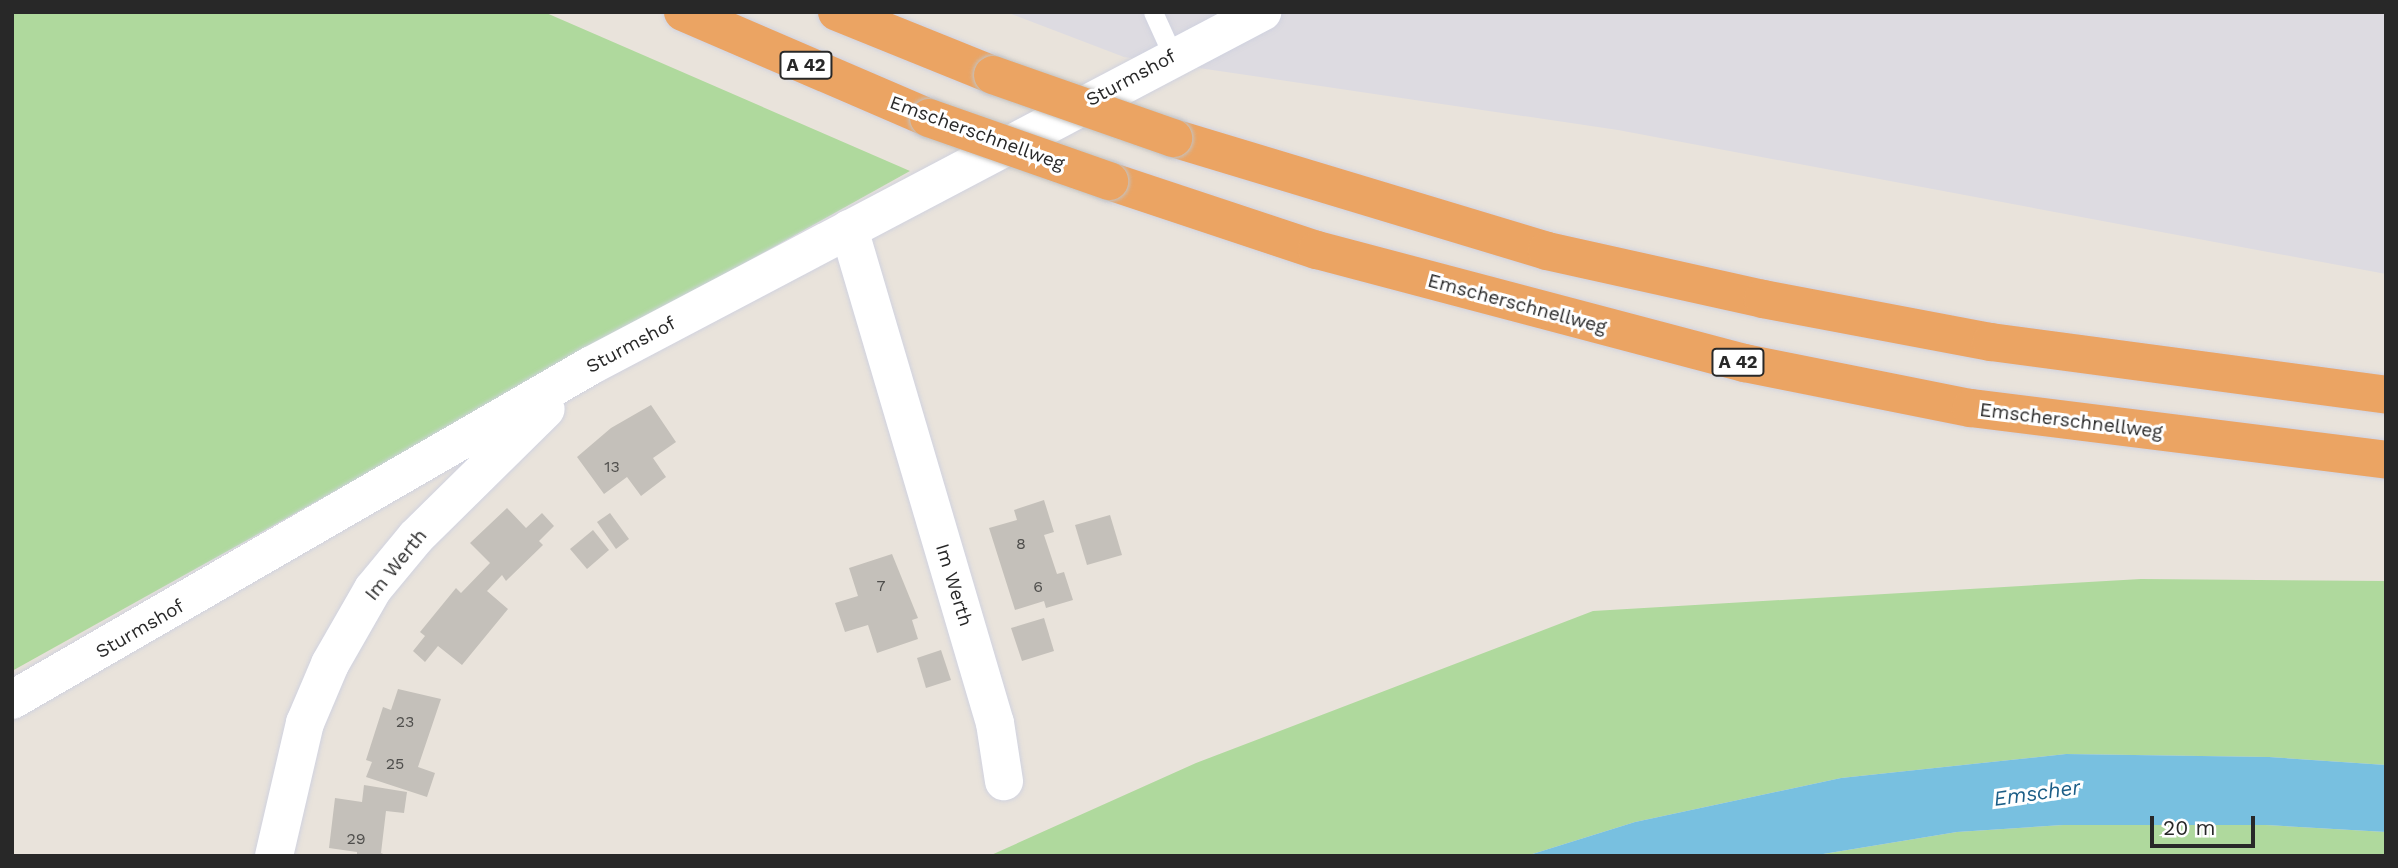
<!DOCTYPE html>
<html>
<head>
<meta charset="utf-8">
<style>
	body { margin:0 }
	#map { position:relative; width:2398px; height:868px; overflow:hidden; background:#e9e3db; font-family:"Work Sans",sans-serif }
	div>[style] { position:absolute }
	.industrial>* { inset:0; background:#dddbe1 }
	.green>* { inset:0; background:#afd99d }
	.water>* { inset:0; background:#78c0e0 }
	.building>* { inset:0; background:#c4c0ba }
	.roads { filter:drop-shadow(0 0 2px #d0d2df) drop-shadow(0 0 2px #d0d2df) }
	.service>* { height:19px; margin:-9.5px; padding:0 9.5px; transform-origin:9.5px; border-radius:9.5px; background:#fff }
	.minor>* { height:38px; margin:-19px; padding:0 19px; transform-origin:19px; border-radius:19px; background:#fff }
	.motorway>* { height:38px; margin:-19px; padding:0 19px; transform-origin:19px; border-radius:19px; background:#eba463 }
	.bridges { filter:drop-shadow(0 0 2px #c3c3c3) drop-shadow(0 0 2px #c3c3c3) }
	.motorway-bridge>* { height:38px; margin:-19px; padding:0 19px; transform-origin:19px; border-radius:19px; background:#eba463 }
	span { translate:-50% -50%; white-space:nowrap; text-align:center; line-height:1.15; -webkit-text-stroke:6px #fff; paint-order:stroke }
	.number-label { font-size:16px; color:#4f4e4c }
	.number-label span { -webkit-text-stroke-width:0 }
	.shield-label span { padding:2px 5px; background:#fff; border:2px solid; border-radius:5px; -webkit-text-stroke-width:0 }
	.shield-label { font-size:18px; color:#282828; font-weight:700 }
	.street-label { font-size:19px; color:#282828 }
	.water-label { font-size:21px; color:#1c5e87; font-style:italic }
	.frame { position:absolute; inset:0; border:14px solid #282828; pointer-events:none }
	.scale { position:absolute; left:2150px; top:816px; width:105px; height:32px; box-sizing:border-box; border:4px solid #282828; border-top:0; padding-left:9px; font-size:21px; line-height:24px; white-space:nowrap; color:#282828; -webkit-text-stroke:5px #fff; paint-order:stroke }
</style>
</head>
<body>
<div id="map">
	<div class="industrial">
		<i style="clip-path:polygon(1006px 12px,2386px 12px,2386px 274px,1618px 130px,1124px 57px)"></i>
	</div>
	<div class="green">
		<i style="clip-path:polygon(12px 12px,544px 12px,910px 171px,12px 671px)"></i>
		<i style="clip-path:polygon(2141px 579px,2386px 581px,2386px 765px,2269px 757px,2066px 754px,1841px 778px,1635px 822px,1526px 856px,989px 856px,1196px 763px,1593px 611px)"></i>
		<i style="clip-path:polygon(2063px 825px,2266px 825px,2386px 832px,2386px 856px,1811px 856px,1957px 832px)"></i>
	</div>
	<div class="water">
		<i style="clip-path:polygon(2066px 754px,2269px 757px,2386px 765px,2386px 832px,2266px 825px,2063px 825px,1957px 832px,1811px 856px,1526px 856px,1635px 822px,1841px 778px)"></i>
	</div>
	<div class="building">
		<i style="clip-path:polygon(651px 405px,676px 442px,653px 458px,666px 477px,641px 496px,627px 477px,604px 494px,577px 457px,611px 428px)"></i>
		<i style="clip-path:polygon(1044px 500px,1054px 532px,1044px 535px,1057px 574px,1064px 572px,1073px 600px,1046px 608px,1044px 601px,1015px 610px,989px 528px,1017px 520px,1014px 510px)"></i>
		<i style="clip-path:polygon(507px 508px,526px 528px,542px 513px,554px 526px,539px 541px,543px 545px,506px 581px,502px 575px,487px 591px,508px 609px,462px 665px,438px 646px,425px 662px,413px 651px,425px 636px,420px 632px,456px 588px,461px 593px,490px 563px,470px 543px)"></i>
		<i style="clip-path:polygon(610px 513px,629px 539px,616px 549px,597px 522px)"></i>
		<i style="clip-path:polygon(1110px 515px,1122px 555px,1087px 565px,1075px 525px)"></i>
		<i style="clip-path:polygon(593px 530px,609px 550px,587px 569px,570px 549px)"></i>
		<i style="clip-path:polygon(892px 554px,918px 618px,912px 620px,918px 639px,877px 653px,868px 625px,845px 632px,835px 603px,858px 596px,849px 568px)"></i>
		<i style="clip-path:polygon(1044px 618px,1054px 651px,1022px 661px,1011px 628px)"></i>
		<i style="clip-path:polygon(941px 650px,951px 680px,926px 688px,917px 658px)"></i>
		<i style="clip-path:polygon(398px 689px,441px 699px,418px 767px,435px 773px,427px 797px,366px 777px,372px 762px,366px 760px,383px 707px,391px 710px)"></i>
		<i style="clip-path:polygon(364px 785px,407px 792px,404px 813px,386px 811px,381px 853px,388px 856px,357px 856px,357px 852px,329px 848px,335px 798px,362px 802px)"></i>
	</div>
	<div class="roads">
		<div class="service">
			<i style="left:1153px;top:12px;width:48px;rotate:65.6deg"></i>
		</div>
		<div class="minor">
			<i style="left:849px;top:229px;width:515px;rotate:73.54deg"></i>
			<i style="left:995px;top:723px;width:59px;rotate:81.2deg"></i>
			<i style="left:12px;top:700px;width:668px;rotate:-30.02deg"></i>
			<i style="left:590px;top:366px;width:760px;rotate:-27.78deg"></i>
			<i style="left:274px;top:856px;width:137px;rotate:-76.9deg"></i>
			<i style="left:305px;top:723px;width:64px;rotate:-67deg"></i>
			<i style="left:330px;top:664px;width:86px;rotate:-60.2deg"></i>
			<i style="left:373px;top:589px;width:67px;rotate:-50.4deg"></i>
			<i style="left:416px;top:537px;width:182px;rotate:-44.6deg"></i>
		</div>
		<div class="motorway">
			<i style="left:683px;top:12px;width:268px;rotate:23.3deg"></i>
			<i style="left:837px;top:12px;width:168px;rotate:22deg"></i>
			<i style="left:1173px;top:138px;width:391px;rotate:16.8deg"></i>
			<i style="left:1547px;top:251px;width:221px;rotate:12.5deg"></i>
			<i style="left:1763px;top:299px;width:232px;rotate:10.7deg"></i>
			<i style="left:1991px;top:342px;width:399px;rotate:7.6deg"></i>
			<i style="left:1109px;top:181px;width:219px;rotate:18.4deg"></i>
			<i style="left:1317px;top:250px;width:443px;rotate:14.8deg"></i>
			<i style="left:1745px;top:363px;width:230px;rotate:11.3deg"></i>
			<i style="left:1971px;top:408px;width:418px;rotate:7.1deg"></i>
		</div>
	</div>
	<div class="bridges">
		<div class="motorway-bridge">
			<i style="left:993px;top:75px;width:191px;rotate:19.3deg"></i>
			<i style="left:929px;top:118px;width:191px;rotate:19.3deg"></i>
		</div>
	</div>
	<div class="number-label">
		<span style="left:612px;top:467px">13</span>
		<span style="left:1021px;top:544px">8</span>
		<span style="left:881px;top:586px">7</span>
		<span style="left:1038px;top:587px">6</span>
		<span style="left:405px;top:722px">23</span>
		<span style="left:395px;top:764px">25</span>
		<span style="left:356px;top:839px">29</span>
	</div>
	<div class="shield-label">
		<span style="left:806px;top:65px">A 42</span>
		<span style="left:1738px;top:362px">A 42</span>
	</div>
	<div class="street-label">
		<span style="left:1131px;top:78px;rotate:-28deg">Sturmshof</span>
		<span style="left:977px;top:133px;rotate:20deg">Emscherschnellweg</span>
		<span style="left:1517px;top:304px;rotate:15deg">Emscherschnellweg</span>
		<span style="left:631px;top:345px;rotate:-28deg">Sturmshof</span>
		<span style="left:2071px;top:421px;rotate:7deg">Emscherschnellweg</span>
		<span style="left:396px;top:565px;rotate:-51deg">Im Werth</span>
		<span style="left:954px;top:585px;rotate:73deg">Im Werth</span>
		<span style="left:140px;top:629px;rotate:-30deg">Sturmshof</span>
	</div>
	<div class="water-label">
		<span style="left:2037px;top:793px;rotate:-8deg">Emscher</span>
	</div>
	<div class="frame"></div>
	<div class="scale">20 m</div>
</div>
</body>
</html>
